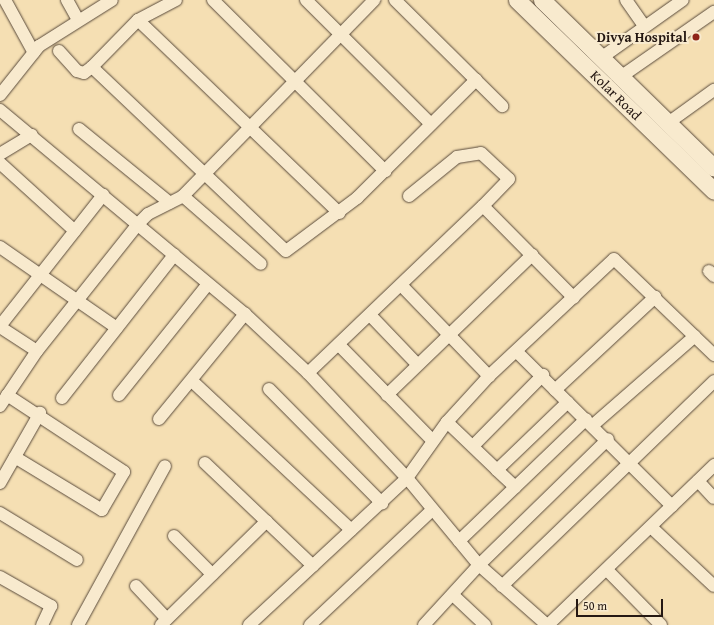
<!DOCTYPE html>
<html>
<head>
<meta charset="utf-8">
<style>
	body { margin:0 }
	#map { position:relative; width:714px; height:625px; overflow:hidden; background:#f5dfb3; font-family:"Gentium Book Plus",serif }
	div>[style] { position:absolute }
	.roads { filter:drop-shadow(0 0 1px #594a3b) drop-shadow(0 0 1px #594a3b) }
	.minor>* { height:12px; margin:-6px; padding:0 6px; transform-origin:6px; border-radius:6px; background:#f8eace }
	.secondary>* { height:17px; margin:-8.5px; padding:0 8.5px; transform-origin:8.5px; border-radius:8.5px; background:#f8eace }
	.dots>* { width:11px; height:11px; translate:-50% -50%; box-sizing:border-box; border:2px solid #f8eace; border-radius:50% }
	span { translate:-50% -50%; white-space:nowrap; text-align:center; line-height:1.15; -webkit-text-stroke:4px #f8eace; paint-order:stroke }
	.poi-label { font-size:14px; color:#251813; font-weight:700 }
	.right { translate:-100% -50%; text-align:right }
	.street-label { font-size:14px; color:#251813 }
	.scale { position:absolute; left:576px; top:599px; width:87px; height:18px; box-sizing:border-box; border:2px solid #251813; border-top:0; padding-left:5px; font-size:12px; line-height:14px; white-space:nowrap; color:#251813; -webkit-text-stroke:3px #f8eace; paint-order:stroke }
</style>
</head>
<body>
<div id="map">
	<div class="roads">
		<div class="minor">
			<i style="left:5px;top:0;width:60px;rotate:61.3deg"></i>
			<i style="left:67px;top:0;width:23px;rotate:61deg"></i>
			<i style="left:176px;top:0;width:43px;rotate:152.2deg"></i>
			<i style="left:138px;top:20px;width:66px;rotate:134.4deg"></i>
			<i style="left:92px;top:67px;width:267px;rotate:43.5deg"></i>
			<i style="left:286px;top:251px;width:89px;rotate:-36.7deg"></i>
			<i style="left:357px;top:198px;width:168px;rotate:-44.8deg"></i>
			<i style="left:213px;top:0;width:243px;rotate:44.8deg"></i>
			<i style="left:306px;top:0;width:176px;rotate:44.8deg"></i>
			<i style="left:395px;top:0;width:151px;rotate:44.7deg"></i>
			<i style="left:626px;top:0;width:32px;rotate:55deg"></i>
			<i style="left:138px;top:20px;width:279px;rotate:43.8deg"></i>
			<i style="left:59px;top:51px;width:27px;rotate:48deg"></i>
			<i style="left:77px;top:71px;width:7px;rotate:16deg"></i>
			<i style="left:84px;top:73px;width:10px;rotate:-37deg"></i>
			<i style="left:601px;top:58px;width:100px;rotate:-35.3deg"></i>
			<i style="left:619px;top:78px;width:116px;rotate:-34.8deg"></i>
			<i style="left:0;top:95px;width:63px;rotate:-51.5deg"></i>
			<i style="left:39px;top:46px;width:86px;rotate:-32.2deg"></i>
			<i style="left:0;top:110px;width:319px;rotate:39.8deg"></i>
			<i style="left:245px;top:314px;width:86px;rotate:43.1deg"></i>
			<i style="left:308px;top:373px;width:144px;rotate:46.7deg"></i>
			<i style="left:407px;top:478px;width:113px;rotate:50.4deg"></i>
			<i style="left:479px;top:565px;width:91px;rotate:41.4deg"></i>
			<i style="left:668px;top:123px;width:57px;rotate:-35.7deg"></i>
			<i style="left:79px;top:129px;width:117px;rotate:39.1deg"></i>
			<i style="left:0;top:154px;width:37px;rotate:-31deg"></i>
			<i style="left:0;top:163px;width:101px;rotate:42.2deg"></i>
			<i style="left:183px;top:196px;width:103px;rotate:41.1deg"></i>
			<i style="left:409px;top:196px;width:62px;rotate:-39.1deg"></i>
			<i style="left:457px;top:157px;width:24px;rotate:-9deg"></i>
			<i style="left:481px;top:153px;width:38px;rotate:43deg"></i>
			<i style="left:509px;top:179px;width:37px;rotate:134deg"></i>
			<i style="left:0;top:247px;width:142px;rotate:34.7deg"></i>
			<i style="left:709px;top:271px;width:7px;rotate:45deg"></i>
			<i style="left:401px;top:285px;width:127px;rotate:46deg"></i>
			<i style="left:370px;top:315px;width:68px;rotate:46.2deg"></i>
			<i style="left:0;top:326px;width:167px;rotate:-51.8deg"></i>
			<i style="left:0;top:327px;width:44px;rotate:33deg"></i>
			<i style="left:339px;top:345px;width:134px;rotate:45.6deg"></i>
			<i style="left:518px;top:353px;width:217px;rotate:44.8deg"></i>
			<i style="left:308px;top:373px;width:242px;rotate:-43.7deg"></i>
			<i style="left:483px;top:206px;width:129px;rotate:45.3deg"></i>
			<i style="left:192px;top:381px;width:218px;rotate:43.1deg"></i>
			<i style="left:269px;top:389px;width:161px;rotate:45.3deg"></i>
			<i style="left:555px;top:390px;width:137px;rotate:-42.9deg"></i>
			<i style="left:7px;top:395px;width:140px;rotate:33.3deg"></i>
			<i style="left:124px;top:472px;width:44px;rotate:120.1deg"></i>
			<i style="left:102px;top:510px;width:102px;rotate:-148.7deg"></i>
			<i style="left:119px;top:395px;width:142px;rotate:-51.3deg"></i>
			<i style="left:387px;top:395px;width:202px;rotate:-44deg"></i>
			<i style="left:62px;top:398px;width:182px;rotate:-51.9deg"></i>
			<i style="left:0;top:406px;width:66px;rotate:-56.1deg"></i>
			<i style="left:37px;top:351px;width:162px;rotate:-51.5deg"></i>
			<i style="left:138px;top:224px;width:14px;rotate:-45deg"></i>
			<i style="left:148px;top:214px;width:39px;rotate:-27deg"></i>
			<i style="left:183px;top:196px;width:274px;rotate:-45.7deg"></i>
			<i style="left:159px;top:419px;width:136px;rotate:-50.7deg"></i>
			<i style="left:447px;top:422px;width:69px;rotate:43.8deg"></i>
			<i style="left:497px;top:470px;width:98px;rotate:-43.8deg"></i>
			<i style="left:593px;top:425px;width:135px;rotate:-41.1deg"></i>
			<i style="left:473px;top:446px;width:100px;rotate:-45.4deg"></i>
			<i style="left:205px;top:463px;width:149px;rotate:43.6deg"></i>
			<i style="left:497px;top:470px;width:25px;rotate:43deg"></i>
			<i style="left:698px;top:481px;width:23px;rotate:47deg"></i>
			<i style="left:0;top:483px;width:81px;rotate:-60.3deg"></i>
			<i style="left:0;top:513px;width:90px;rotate:31.4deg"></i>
			<i style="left:651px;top:527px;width:86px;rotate:43.1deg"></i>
			<i style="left:174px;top:536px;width:54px;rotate:45deg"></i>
			<i style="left:459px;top:541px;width:176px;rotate:-43.8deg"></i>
			<i style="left:607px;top:570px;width:77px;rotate:45.5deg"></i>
			<i style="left:0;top:577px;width:59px;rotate:29.6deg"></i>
			<i style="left:51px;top:606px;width:21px;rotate:115deg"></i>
			<i style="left:136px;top:586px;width:45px;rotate:46.8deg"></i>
			<i style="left:502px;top:586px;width:295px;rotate:-44deg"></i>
			<i style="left:453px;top:595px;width:44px;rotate:43.2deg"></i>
			<i style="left:78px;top:625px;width:181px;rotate:-61.3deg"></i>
			<i style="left:161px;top:625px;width:148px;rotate:-44.5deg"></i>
			<i style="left:249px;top:625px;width:216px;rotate:-42.9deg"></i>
			<i style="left:407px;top:478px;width:69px;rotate:-54.5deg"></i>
			<i style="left:447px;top:422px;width:62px;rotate:-47.6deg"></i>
			<i style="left:489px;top:376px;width:171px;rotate:-43.1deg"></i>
			<i style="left:614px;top:259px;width:139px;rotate:43.8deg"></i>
			<i style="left:310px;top:625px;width:168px;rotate:-43.3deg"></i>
			<i style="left:424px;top:625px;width:81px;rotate:-47.5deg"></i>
			<i style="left:479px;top:565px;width:180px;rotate:-44.3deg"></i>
			<i style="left:548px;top:625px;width:231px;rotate:-43.9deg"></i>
		</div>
		<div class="secondary">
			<i style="left:517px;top:0;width:274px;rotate:44.1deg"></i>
			<i style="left:542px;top:0;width:240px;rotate:44.3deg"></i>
		</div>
	</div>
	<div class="dots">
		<i style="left:696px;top:37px;background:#8f2418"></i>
	</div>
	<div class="poi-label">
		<span class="right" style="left:687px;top:37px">Divya Hospital</span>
	</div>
	<div class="street-label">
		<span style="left:616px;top:95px;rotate:44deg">Kolar Road</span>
	</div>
	<div class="scale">50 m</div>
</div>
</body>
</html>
